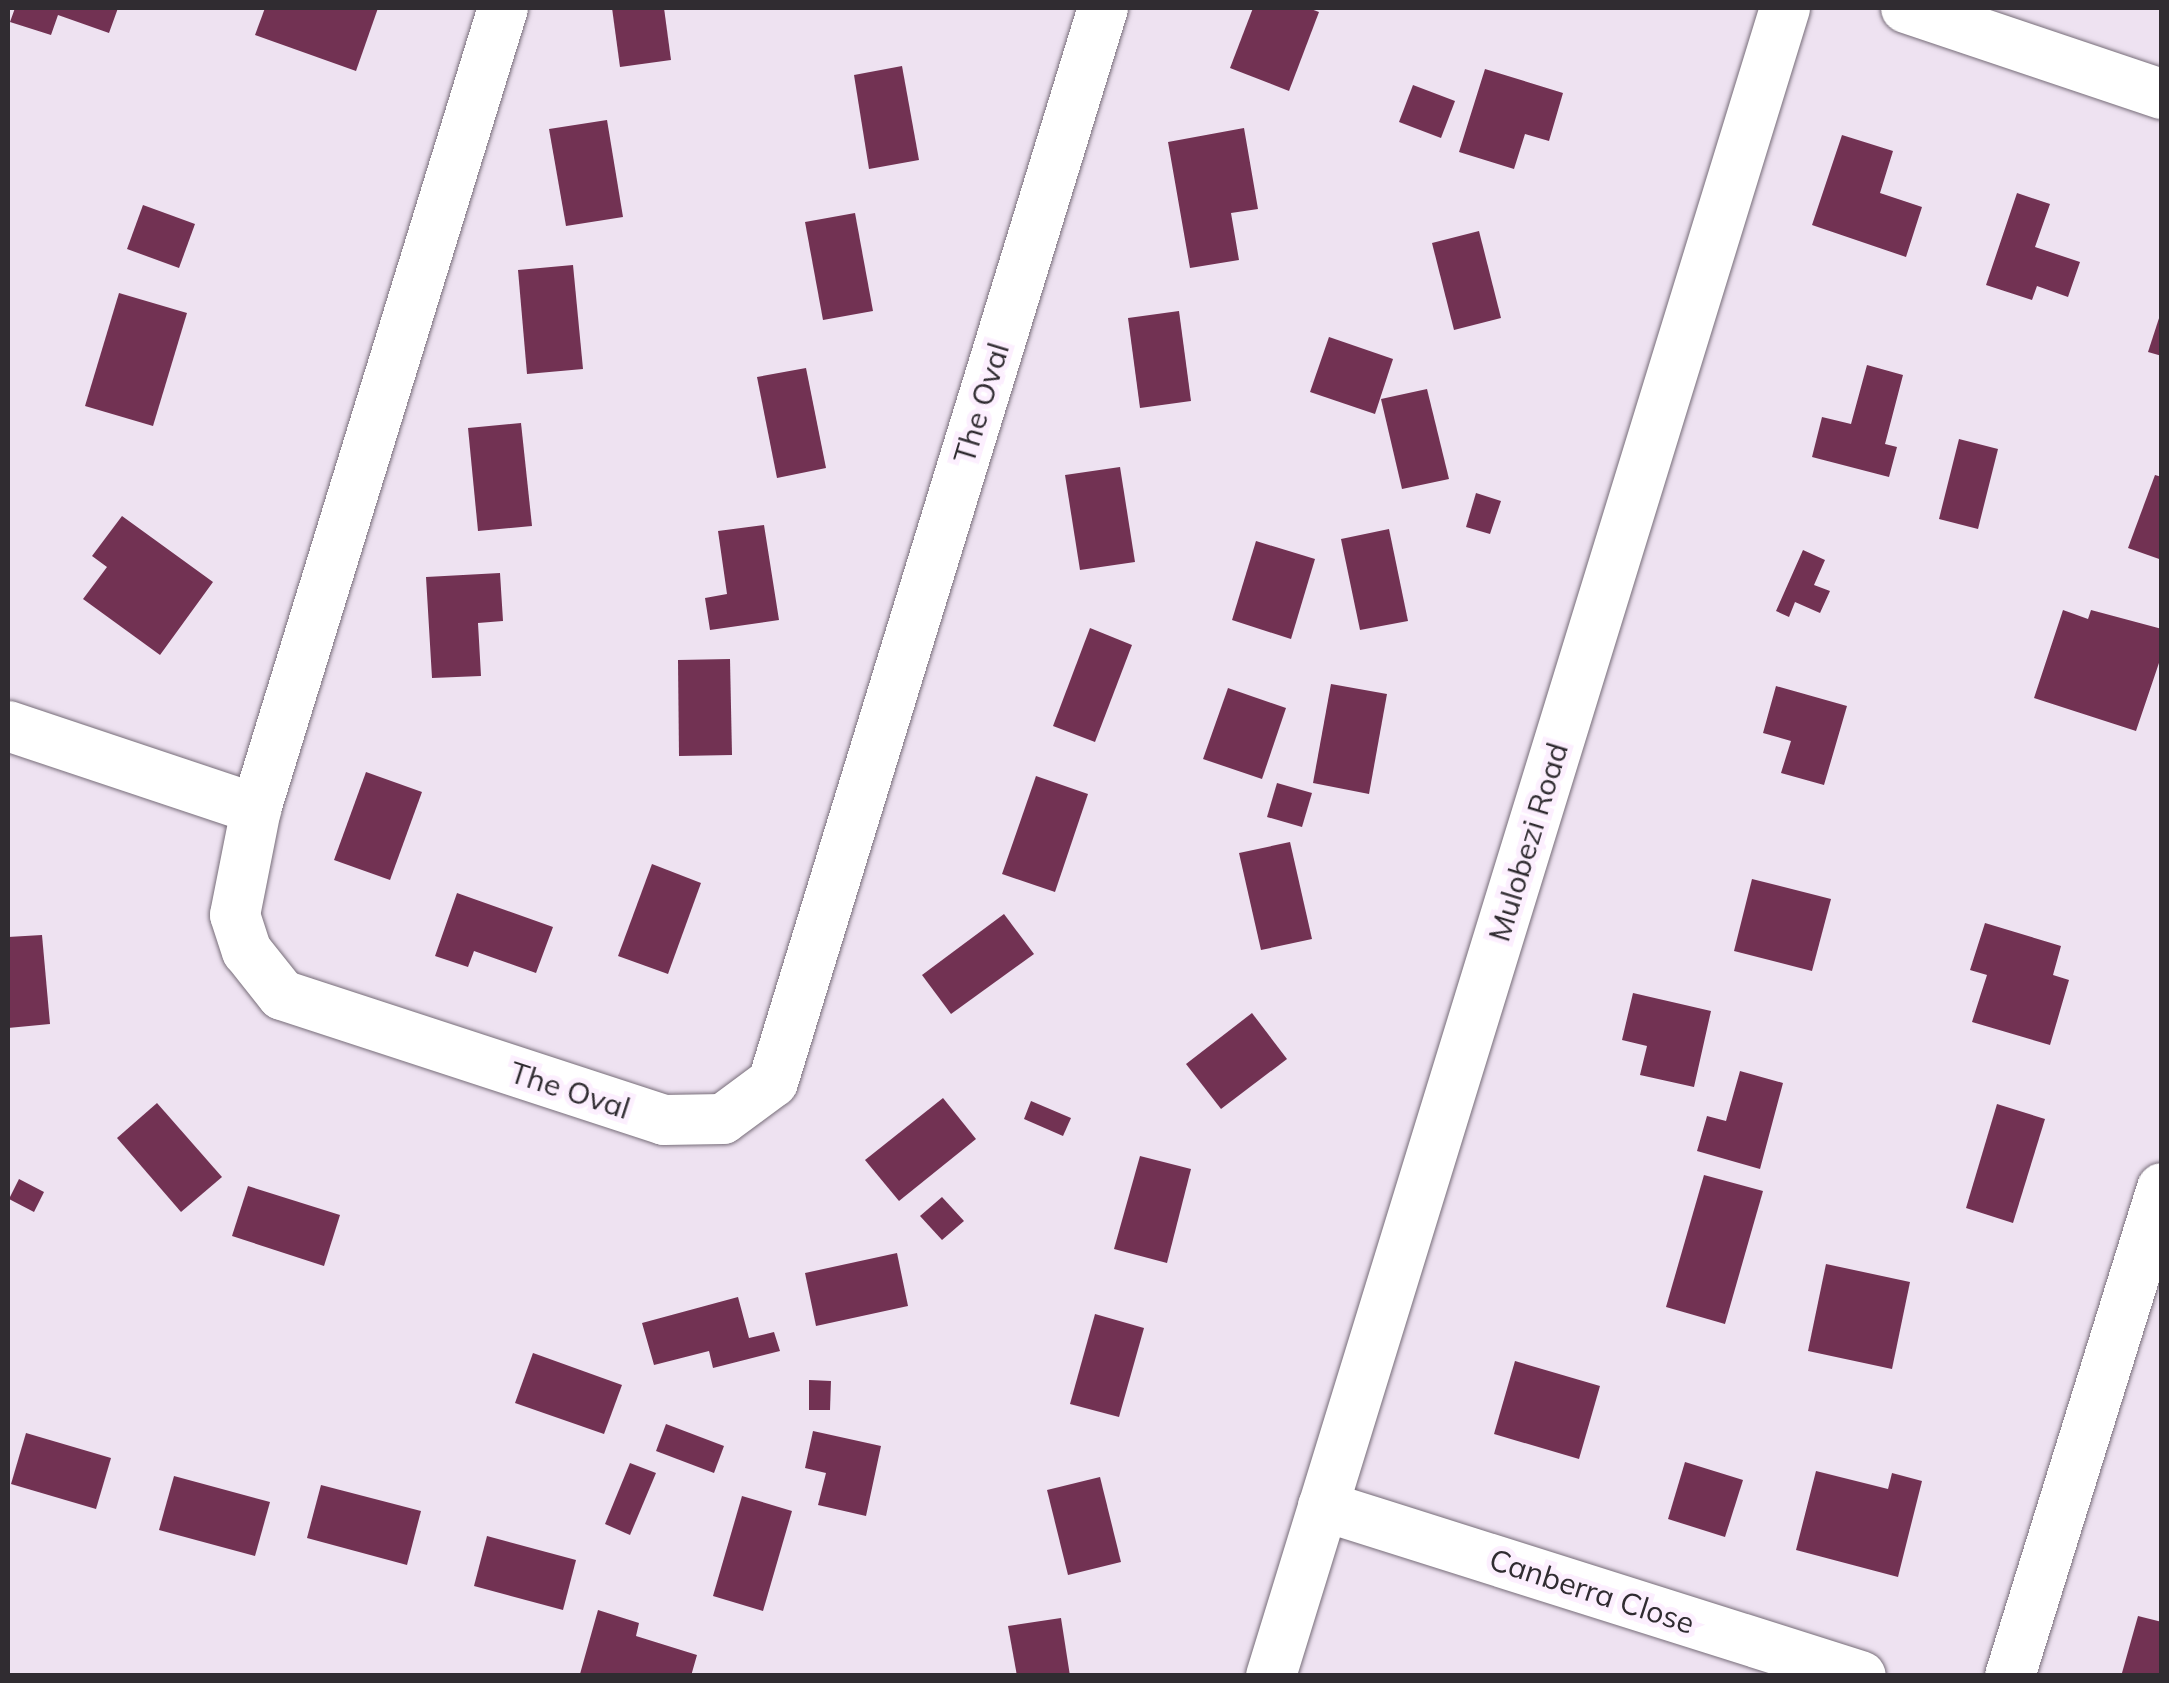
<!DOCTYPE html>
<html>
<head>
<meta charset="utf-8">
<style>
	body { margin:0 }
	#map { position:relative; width:2169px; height:1683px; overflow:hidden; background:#eee2f1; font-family:Mulish,sans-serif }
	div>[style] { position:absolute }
	.building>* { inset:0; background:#723253 }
	.roads { filter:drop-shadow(0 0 2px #776d79) drop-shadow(0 0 2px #776d79) }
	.minor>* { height:50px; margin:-25px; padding:0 25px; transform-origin:25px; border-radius:25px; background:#fff }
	span { translate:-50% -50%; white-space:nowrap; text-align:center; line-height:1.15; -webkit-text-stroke:10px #fceffe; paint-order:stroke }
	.street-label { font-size:30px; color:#302c31 }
	.frame { position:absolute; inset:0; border:10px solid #302c31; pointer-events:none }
</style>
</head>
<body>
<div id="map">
	<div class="building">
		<i style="clip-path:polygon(15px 8px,118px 8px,109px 33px,58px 15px,51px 35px,10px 22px)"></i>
		<i style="clip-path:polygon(265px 8px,378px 8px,356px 71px,255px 35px)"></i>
		<i style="clip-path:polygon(612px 8px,664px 8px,671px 60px,620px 67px)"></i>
		<i style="clip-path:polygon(1253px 8px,1308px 8px,1319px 12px,1289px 91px,1230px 68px)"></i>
		<i style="clip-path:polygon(902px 66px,919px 160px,869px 169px,854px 75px)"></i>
		<i style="clip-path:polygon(1485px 69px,1563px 93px,1549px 141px,1525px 134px,1514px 169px,1459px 152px)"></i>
		<i style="clip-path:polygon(1413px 85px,1455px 101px,1441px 138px,1399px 122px)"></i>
		<i style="clip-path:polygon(607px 120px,623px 217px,566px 226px,549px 129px)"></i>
		<i style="clip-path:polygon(1244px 128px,1258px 209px,1231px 213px,1239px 260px,1190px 268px,1168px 142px)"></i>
		<i style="clip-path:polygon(1842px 135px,1893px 151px,1880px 193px,1922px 207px,1906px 257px,1812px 225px)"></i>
		<i style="clip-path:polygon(2017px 193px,2050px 204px,2035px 247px,2080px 262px,2068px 297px,2037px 286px,2032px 300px,1986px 285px)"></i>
		<i style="clip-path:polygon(143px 205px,195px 224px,179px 268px,127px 249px)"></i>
		<i style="clip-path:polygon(855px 213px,873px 311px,823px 320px,805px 222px)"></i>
		<i style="clip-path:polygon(1479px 231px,1501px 318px,1454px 330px,1432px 243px)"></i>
		<i style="clip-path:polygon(573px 265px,583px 369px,527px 374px,518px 270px)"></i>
		<i style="clip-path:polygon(119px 293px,187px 313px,153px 426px,85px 406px)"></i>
		<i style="clip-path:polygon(1179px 311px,1191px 401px,1140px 408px,1128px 318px)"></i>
		<i style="clip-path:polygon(2161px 312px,2162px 312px,2162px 356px,2148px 352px)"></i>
		<i style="clip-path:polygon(1329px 337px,1393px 359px,1375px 414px,1310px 392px)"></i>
		<i style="clip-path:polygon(1867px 365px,1903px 375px,1885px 444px,1897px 447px,1889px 477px,1812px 457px,1822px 417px,1851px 424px)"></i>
		<i style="clip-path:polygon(806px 368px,826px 468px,777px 478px,757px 377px)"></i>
		<i style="clip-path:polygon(1427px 389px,1449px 479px,1402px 489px,1381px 399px)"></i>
		<i style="clip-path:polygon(521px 423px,532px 526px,478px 531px,468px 428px)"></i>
		<i style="clip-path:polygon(1959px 439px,1998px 449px,1978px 529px,1939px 519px)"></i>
		<i style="clip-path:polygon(1120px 467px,1135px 562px,1080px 570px,1065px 475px)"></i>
		<i style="clip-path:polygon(2155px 475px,2162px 477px,2162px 560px,2128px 548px)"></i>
		<i style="clip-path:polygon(1476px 493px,1501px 501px,1490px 534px,1466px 527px)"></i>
		<i style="clip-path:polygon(122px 516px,213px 582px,160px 655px,83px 599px,107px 567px,92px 556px)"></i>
		<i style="clip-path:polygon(764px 525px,779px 620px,710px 630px,705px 598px,727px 594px,718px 531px)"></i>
		<i style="clip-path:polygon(1389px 529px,1408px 621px,1360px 630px,1341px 539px)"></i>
		<i style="clip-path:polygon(1256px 541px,1315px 559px,1291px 639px,1232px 620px)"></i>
		<i style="clip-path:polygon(1803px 550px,1825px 560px,1814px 585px,1830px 591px,1820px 613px,1795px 602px,1789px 617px,1776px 611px)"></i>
		<i style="clip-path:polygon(500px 573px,503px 621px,478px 623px,481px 676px,432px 678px,426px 577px)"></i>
		<i style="clip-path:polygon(2063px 610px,2088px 619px,2091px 610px,2162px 629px,2162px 654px,2136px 731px,2034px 698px)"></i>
		<i style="clip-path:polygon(1090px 628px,1132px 645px,1095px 742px,1053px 726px)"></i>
		<i style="clip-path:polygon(730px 659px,732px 755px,679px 756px,678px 660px)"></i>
		<i style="clip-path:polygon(1331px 684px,1387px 694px,1369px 794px,1313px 783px)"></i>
		<i style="clip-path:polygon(1776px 686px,1847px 706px,1824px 785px,1781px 773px,1791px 741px,1763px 733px)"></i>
		<i style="clip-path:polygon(1228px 688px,1286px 708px,1262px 779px,1203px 759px)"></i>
		<i style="clip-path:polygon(366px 772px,422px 792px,390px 880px,334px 860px)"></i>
		<i style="clip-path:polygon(1036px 776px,1088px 794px,1055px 892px,1002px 874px)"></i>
		<i style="clip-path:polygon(1277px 783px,1312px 793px,1302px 827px,1267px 817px)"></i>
		<i style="clip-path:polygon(1290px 842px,1312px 939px,1261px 950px,1239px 853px)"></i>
		<i style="clip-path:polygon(652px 864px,701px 883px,668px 974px,618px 956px)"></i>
		<i style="clip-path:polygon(1752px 879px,1831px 899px,1812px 971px,1734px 951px)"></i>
		<i style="clip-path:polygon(457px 893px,553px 927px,536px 973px,474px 951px,468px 967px,435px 956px)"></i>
		<i style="clip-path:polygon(1004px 914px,1034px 954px,951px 1014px,922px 975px)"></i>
		<i style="clip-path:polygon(1985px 923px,2061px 946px,2053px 975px,2069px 980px,2050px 1045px,1972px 1022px,1987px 975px,1970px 970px)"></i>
		<i style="clip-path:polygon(42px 935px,50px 1024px,8px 1028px,8px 937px)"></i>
		<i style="clip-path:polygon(1633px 993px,1711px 1011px,1694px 1087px,1640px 1075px,1647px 1046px,1622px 1040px)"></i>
		<i style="clip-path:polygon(1252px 1013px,1287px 1059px,1221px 1109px,1186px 1064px)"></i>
		<i style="clip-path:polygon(1740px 1071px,1783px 1083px,1760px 1169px,1697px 1151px,1707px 1116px,1726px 1121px)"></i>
		<i style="clip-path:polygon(943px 1098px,976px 1139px,899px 1201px,865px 1160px)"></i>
		<i style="clip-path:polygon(1031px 1101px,1071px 1118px,1063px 1136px,1024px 1119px)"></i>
		<i style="clip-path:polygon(157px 1103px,222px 1177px,181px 1212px,117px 1138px)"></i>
		<i style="clip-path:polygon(1997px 1104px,2045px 1119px,2013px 1223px,1966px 1208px)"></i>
		<i style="clip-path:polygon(1140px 1156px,1191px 1169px,1167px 1263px,1114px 1249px)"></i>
		<i style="clip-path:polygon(1704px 1175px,1763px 1191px,1725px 1324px,1666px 1307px)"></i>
		<i style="clip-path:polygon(19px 1179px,44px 1192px,34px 1212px,9px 1199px)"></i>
		<i style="clip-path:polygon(248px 1186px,340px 1215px,324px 1266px,232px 1236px)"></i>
		<i style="clip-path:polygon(942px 1197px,964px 1221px,942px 1240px,920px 1216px)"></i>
		<i style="clip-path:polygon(897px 1253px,908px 1306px,816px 1326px,805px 1273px)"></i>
		<i style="clip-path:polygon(1826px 1264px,1910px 1282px,1892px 1369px,1808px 1351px)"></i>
		<i style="clip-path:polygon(738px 1297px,749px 1338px,774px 1332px,780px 1351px,713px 1368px,709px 1351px,654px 1365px,642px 1323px)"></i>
		<i style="clip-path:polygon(1095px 1314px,1144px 1328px,1119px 1417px,1070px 1404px)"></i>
		<i style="clip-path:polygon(533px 1353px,622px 1385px,604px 1434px,515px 1403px)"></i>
		<i style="clip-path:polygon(1515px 1361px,1600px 1386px,1579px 1459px,1494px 1434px)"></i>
		<i style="clip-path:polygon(809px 1380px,831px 1381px,830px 1410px,809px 1410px)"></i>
		<i style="clip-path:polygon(666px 1424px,724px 1446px,714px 1473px,656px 1451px)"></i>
		<i style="clip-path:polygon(813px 1431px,881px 1446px,866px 1516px,818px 1505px,826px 1473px,805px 1468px)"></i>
		<i style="clip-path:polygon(26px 1433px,111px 1458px,96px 1509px,11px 1484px)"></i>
		<i style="clip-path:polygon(1685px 1462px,1743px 1480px,1725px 1537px,1668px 1519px)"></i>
		<i style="clip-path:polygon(630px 1463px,656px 1473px,630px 1535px,605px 1524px)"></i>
		<i style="clip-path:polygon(1816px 1471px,1888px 1489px,1892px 1473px,1922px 1481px,1898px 1577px,1796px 1550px)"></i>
		<i style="clip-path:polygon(174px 1476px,270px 1502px,255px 1556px,159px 1530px)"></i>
		<i style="clip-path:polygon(1100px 1477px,1121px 1562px,1068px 1575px,1047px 1490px)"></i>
		<i style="clip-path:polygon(321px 1485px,421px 1511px,407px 1565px,307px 1538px)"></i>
		<i style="clip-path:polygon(742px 1496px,792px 1511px,763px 1611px,713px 1596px)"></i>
		<i style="clip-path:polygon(487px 1536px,576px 1560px,563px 1610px,474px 1586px)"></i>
		<i style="clip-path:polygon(598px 1610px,639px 1623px,636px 1636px,697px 1655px,691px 1676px,580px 1674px)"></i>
		<i style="clip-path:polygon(2138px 1616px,2162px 1622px,2162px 1676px,2122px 1673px)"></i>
		<i style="clip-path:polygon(1061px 1618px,1070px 1676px,1017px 1676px,1008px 1626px)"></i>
	</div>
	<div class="roads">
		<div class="minor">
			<i style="left:503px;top:8px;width:838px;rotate:107.14deg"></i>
			<i style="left:256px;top:809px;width:108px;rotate:101.2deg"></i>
			<i style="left:235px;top:915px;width:38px;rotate:72deg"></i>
			<i style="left:247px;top:951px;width:56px;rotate:51.5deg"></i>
			<i style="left:282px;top:995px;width:402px;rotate:18.1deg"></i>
			<i style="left:664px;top:1120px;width:59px;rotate:-1deg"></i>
			<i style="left:723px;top:1119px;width:62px;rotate:-36.5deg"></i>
			<i style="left:773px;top:1082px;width:1124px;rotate:-72.92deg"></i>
			<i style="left:1906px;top:8px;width:270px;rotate:18.6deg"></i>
			<i style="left:8px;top:726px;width:262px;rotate:18.5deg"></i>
			<i style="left:1323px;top:1506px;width:564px;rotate:17.54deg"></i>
			<i style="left:1271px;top:1676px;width:1745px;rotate:-72.87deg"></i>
			<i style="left:2010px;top:1676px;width:511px;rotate:-72.7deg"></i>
		</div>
	</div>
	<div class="street-label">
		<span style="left:981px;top:403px;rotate:-73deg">The Oval</span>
		<span style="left:1528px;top:842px;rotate:-73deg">Mulobezi Road</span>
		<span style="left:570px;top:1090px;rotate:18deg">The Oval</span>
		<span style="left:1592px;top:1591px;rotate:18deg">Canberra Close</span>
	</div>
	<div class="frame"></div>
</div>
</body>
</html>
